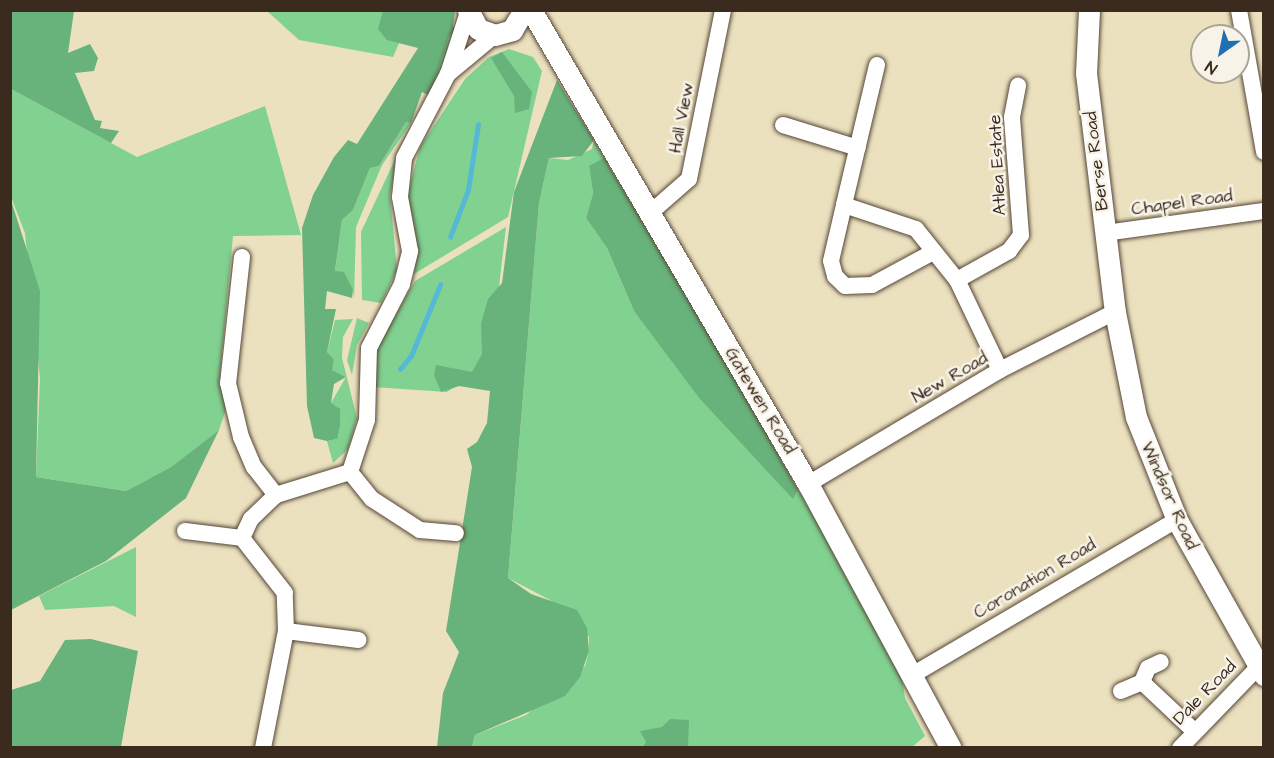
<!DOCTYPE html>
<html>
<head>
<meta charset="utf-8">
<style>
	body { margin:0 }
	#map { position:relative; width:1274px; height:758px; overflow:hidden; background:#ebe1bf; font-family:"Architects Daughter",sans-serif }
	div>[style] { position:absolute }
	.green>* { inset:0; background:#81d191 }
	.forest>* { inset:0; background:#68b37b }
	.stream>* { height:4.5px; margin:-2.25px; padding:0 2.25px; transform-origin:2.25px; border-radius:2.25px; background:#55b8d4 }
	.roads { filter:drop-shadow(0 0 2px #554536) drop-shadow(0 0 2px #554536) }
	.minor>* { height:16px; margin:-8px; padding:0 8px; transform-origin:8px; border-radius:8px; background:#fff }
	.major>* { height:21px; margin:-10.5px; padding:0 10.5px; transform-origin:10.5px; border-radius:10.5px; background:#fff }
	span { translate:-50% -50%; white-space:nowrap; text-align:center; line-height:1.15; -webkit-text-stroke:5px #f7f3e8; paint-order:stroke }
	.street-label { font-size:18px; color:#3b2a1e }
	.frame { position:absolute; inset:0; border:12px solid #3b2a1e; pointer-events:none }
	.north { position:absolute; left:1190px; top:24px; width:60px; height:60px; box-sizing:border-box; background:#f7f3e8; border:2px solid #aca397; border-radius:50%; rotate:213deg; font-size:16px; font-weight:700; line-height:24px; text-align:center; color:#3b2a1e }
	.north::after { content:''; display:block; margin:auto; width:21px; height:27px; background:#1f6fb2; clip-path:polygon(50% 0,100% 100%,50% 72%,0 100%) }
</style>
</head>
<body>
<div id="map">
	<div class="green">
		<i style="clip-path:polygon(267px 11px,413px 11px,393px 57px,299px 40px)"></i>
		<i style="clip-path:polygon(450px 36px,456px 36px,432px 88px,429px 86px)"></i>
		<i style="clip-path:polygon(509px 49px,533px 57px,542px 71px,508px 217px,414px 274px,417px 251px,407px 196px,420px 147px,465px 79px,489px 57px)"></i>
		<i style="clip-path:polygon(11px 89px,137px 157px,265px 106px,301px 235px,233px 236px,219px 384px,228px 403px,219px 430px,171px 467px,126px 491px,36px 477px,40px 378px,25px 233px,11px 197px)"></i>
		<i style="clip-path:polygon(406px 122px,411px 123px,382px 165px,356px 227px,354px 300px,353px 290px,335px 272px,342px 220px,353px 210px,370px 168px,379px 166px)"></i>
		<i style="clip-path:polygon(594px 140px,611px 163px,589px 166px,593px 193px,586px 218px,607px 248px,634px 311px,793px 498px,798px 490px,810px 506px,902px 677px,905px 698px,925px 736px,911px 748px,472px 748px,475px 735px,526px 715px,585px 666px,589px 651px,589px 637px,550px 600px,508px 578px,539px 203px,549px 158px,568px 160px,592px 149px)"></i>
		<i style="clip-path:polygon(398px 153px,390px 196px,397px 270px,381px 303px,362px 300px,361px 232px)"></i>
		<i style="clip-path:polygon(506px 227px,488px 381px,466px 379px,447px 392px,372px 387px,375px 351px,415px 281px)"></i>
		<i style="clip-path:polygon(357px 318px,369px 323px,357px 345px,352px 375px,347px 360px)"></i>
		<i style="clip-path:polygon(353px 319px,343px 337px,342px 358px,357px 418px,348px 449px,333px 463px,327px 441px,337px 439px,331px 403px,346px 377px,331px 370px,334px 359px,327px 352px,335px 320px)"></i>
		<i style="clip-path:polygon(136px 547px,136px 617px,114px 606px,45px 610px,39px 596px)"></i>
	</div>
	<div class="forest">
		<i style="clip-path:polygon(10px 11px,74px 11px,68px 53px,90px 44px,98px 58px,94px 71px,75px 73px,95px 120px,102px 121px,100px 128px,119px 131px,111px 143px,11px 89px)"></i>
		<i style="clip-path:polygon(383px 11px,455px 11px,453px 26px,458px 29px,449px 37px,432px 88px,428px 95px,422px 92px,411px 123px,406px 122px,379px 166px,370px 168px,353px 210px,342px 220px,335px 271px,344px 272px,353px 290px,352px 298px,327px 291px,325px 309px,336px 309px,327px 352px,334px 359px,332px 370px,346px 377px,334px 384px,331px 403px,340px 409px,340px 425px,337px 439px,327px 441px,314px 438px,307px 406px,302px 228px,313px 195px,334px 157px,348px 140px,357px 144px,418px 48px,387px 40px,378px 29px)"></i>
		<i style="clip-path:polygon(502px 52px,532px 92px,529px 109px,515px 113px,514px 96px,491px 58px)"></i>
		<i style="clip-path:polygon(557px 80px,594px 140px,582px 156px,549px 158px,539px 203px,508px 578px,531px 594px,577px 610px,587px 628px,589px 651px,580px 677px,565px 696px,475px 735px,472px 747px,437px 747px,443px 693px,459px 652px,446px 631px,472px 467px,467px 449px,477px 442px,487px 423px,490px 391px,459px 386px,441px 392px,434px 375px,436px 365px,472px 372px,482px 354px,481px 324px,488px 299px,502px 283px,514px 192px)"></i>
		<i style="clip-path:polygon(604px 158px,700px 314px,798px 490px,793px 499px,700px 399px,634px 311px,607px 248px,586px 218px,593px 193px,589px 166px)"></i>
		<i style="clip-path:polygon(10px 197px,40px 291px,36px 477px,126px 491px,171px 467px,219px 430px,186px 498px,106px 561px,11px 610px)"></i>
		<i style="clip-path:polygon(91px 639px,138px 651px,121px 747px,11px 747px,11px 690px,40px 681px,65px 640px)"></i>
		<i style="clip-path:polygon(670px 719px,689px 720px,688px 747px,643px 747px,646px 742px,640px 731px,662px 727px)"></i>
	</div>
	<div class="stream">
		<i style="left:450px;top:237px;width:50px;rotate:-69deg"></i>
		<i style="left:468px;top:190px;width:66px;rotate:-81.3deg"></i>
		<i style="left:400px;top:369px;width:17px;rotate:-50deg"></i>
		<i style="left:411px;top:356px;width:77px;rotate:-67.8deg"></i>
	</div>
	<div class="roads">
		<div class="minor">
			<i style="left:1239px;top:10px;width:144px;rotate:80deg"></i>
			<i style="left:877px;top:65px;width:144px;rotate:103.3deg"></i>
			<i style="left:844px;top:205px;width:76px;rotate:18.4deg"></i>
			<i style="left:916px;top:229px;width:65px;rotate:51.2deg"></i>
			<i style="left:448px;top:74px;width:61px;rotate:-39.7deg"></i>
			<i style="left:783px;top:125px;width:78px;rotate:17deg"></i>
			<i style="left:844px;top:205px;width:57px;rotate:103.1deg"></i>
			<i style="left:831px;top:261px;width:16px;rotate:75deg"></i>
			<i style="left:835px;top:276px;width:14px;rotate:45deg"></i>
			<i style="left:845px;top:286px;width:27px;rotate:-2deg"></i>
			<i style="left:872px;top:285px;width:69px;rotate:-28.4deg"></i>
			<i style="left:649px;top:214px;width:53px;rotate:-41.2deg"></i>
			<i style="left:689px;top:179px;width:172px;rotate:-78.6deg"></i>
			<i style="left:1105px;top:233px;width:161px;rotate:-7.9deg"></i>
			<i style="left:242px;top:257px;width:127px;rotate:96.3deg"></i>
			<i style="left:228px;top:383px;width:56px;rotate:76.5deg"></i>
			<i style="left:241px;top:437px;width:33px;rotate:67deg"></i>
			<i style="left:254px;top:467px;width:36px;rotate:52deg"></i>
			<i style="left:1000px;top:370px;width:100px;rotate:-115.5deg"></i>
			<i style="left:957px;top:280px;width:60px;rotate:-29.1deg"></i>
			<i style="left:1009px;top:251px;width:20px;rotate:-53deg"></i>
			<i style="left:1021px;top:235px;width:118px;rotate:-94.4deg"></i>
			<i style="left:1012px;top:117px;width:32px;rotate:-79deg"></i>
			<i style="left:350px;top:472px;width:35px;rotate:51deg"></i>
			<i style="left:372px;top:499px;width:57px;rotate:32.9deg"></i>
			<i style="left:420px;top:530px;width:36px;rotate:5deg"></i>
			<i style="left:808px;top:484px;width:223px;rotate:-30.7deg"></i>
			<i style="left:1000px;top:370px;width:129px;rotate:-26.8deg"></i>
			<i style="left:185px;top:531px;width:57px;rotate:7deg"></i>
			<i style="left:286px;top:631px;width:73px;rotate:7.1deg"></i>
			<i style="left:914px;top:674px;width:305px;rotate:-30.4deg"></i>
			<i style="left:1142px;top:682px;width:15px;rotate:-67deg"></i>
			<i style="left:1148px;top:668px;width:14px;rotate:-25deg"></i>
			<i style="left:1121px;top:691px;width:23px;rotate:-23deg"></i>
			<i style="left:1142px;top:682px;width:71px;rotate:43.3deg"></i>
			<i style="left:263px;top:748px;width:119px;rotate:-78.9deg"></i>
			<i style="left:286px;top:631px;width:38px;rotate:-92deg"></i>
			<i style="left:285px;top:593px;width:70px;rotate:-128deg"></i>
			<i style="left:242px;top:538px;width:21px;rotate:-65deg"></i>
			<i style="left:251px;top:519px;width:35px;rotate:-44deg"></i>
			<i style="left:276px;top:495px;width:77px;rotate:-17.3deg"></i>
			<i style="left:350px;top:472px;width:55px;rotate:-71.9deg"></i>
			<i style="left:367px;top:420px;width:72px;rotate:-88.4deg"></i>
			<i style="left:369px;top:348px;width:72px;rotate:-62.7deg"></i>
			<i style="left:402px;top:284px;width:34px;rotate:-76deg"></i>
			<i style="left:410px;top:251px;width:55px;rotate:-100.5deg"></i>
			<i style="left:400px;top:197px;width:39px;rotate:-84deg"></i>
			<i style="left:404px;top:158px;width:95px;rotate:-62.4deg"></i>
			<i style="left:448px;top:74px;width:65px;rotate:-72.1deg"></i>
			<i style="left:1180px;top:748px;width:121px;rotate:-46deg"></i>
		</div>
		<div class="major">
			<i style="left:468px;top:10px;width:21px;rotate:62deg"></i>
			<i style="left:478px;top:29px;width:18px;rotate:19deg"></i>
			<i style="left:495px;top:35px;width:18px;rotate:-16deg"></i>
			<i style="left:512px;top:30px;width:23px;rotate:-59deg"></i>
			<i style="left:531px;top:10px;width:549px;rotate:59.7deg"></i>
			<i style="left:808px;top:484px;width:300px;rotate:61.6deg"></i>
			<i style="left:1089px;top:10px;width:63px;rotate:92.7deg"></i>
			<i style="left:1086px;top:73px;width:241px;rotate:83.1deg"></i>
			<i style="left:1115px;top:312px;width:107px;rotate:78.7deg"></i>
			<i style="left:1136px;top:417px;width:111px;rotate:68.3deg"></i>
			<i style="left:1177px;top:520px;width:178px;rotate:60.7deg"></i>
		</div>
	</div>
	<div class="street-label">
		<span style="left:682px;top:118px;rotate:-79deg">Hall View</span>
		<span style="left:1097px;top:161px;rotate:-97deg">Berse Road</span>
		<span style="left:998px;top:165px;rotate:-93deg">Atlea Estate</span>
		<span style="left:1182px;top:203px;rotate:-8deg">Chapel Road</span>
		<span style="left:950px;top:378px;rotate:-30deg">New Road</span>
		<span style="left:760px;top:401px;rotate:59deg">Gatewen Road</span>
		<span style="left:1169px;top:496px;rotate:66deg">Windsor Road</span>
		<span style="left:1035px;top:579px;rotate:-31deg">Coronation Road</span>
		<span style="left:1205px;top:693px;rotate:-46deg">Dale Road</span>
	</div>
	<div class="frame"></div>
	<div class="north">N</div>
</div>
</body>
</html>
